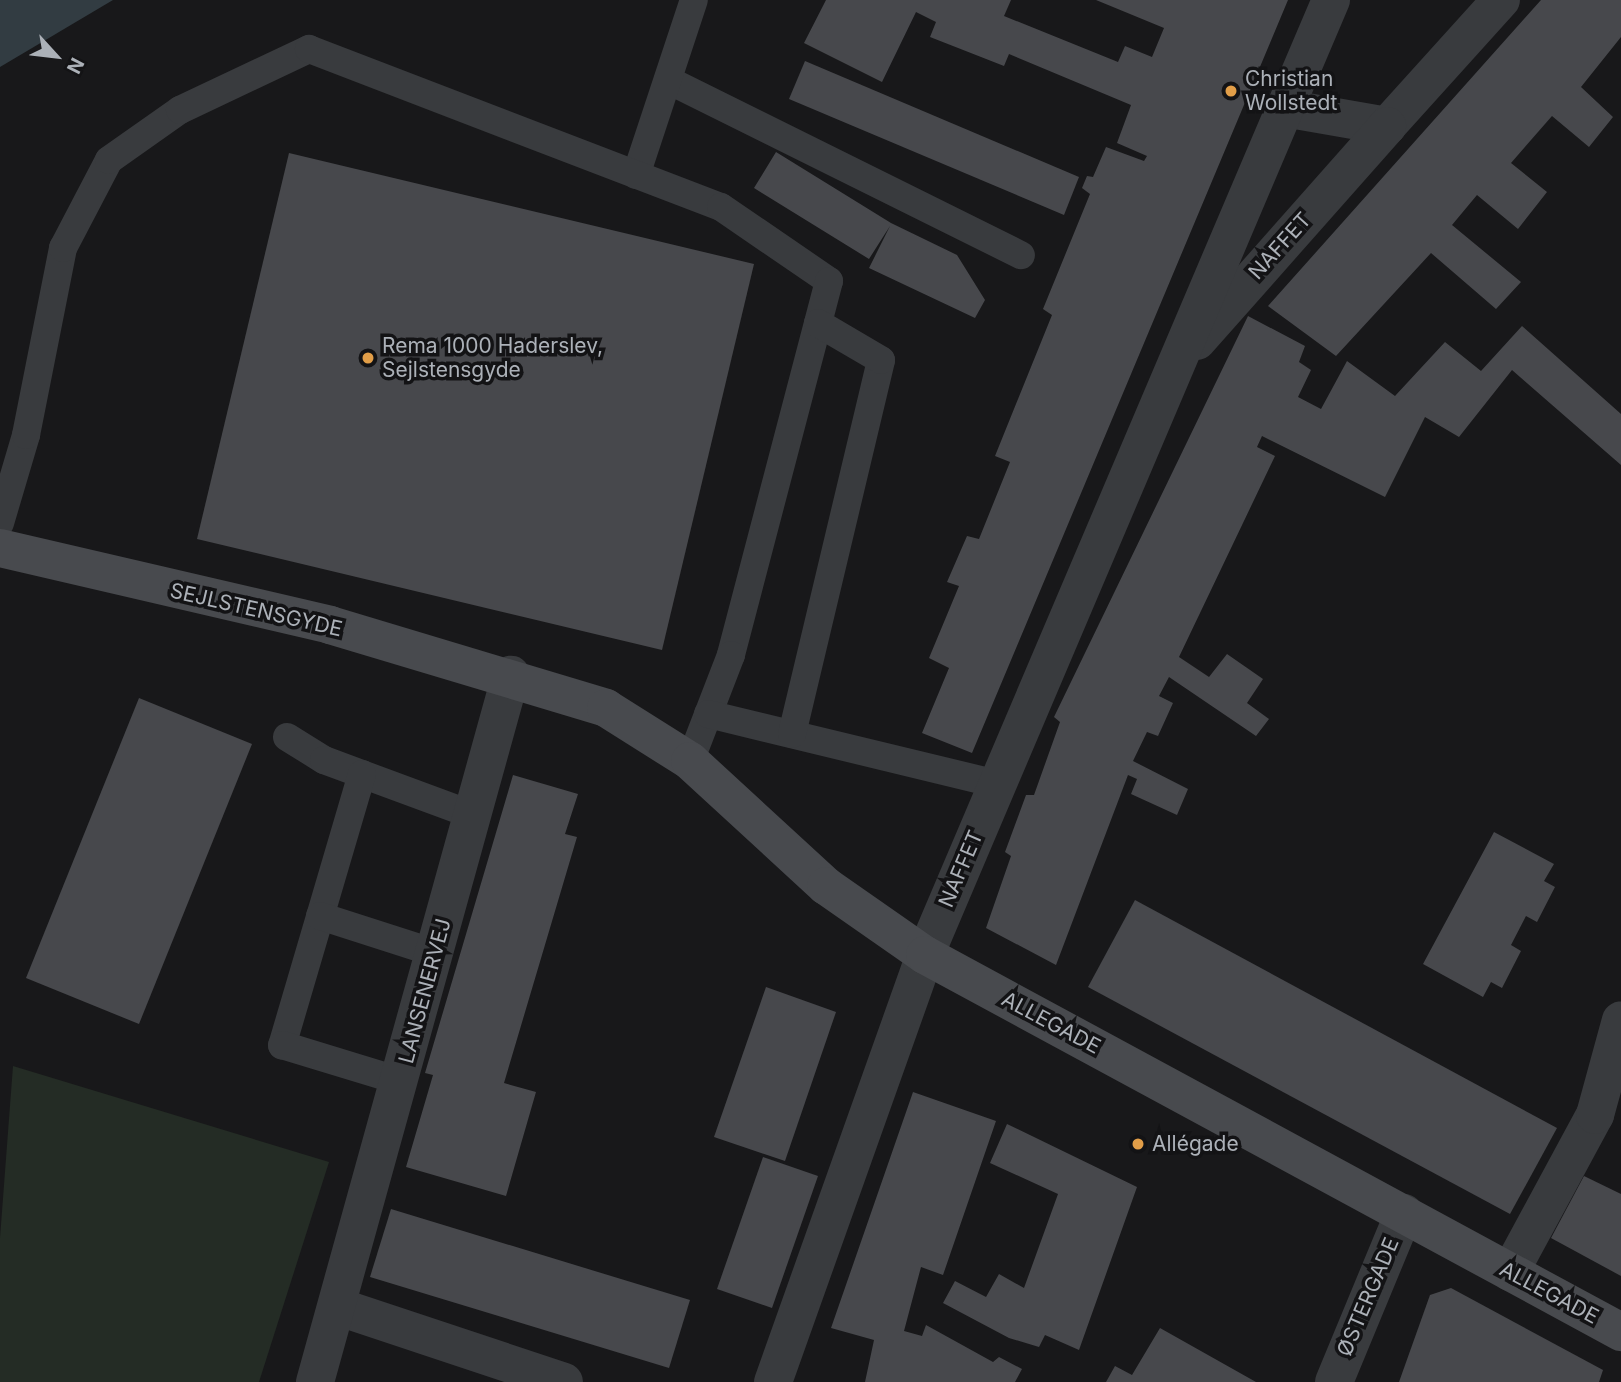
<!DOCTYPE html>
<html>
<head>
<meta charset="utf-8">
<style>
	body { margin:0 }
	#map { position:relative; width:1621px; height:1382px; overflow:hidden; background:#18181a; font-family:Inter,sans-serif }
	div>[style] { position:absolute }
	.green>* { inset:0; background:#242c25 }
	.water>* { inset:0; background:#323c42 }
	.building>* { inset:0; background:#47484c }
	.lane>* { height:28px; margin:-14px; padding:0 14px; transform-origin:14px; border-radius:14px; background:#393b3e }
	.street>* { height:38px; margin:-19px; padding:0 19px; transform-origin:19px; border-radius:19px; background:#393b3e }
	.secondary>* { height:38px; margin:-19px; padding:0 19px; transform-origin:19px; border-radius:19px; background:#484a4e }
	.dots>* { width:19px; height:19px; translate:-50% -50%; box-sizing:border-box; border:4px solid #131315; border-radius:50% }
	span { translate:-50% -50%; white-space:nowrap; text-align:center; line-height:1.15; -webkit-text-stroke:7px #131315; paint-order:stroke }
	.poi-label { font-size:21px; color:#acb1b8 }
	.left { translate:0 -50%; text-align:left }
	.street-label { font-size:21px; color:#acb1b8 }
	.north { position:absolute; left:21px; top:21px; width:70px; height:70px; -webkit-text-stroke:5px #131315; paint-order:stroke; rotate:117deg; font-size:19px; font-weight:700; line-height:28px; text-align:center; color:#acb1b8 }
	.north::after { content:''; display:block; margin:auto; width:24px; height:32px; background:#acb1b8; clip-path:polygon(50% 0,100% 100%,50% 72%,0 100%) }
</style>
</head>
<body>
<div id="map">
	<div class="green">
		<i style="clip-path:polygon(13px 1066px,329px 1162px,259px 1382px,0 1382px,0 1238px)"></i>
	</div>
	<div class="water">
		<i style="clip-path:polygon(0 0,113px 0,0 67px)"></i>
	</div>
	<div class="building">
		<i style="clip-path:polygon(826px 0,1011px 0,1004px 16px,1118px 62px,1125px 46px,1152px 57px,1164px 28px,1096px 0,1288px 0,972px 753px,922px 733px,949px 668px,929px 658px,959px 586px,947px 582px,967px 536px,979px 539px,1010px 462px,995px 456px,1052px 315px,1043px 309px,1090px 194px,1082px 188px,1087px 176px,1093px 177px,1106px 147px,1144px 161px,1147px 156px,1117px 143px,1131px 105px,1009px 54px,1004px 66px,930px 37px,936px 22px,916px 12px,882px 82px,804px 43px)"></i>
		<i style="clip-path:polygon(1541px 0,1621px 0,1621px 37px,1581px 87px,1613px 117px,1589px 147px,1552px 116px,1511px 163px,1547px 192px,1518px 229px,1477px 195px,1452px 225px,1521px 282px,1496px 309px,1431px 253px,1336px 356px,1268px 306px)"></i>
		<i style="clip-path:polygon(805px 61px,1079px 177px,1064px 215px,789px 99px)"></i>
		<i style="clip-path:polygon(776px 152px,891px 223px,957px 255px,985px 300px,975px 318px,869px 268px,890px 226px,869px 259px,754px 188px)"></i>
		<i style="clip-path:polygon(289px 153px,754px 264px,662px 650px,197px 539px)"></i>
		<i style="clip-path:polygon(1248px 316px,1305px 346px,1299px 362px,1311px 370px,1298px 397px,1321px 409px,1347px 361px,1395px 396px,1445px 342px,1481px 371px,1522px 326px,1621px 414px,1621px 465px,1512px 370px,1459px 437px,1425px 417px,1385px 497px,1262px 436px,1257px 447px,1275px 456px,1179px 657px,1209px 677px,1227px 654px,1263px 679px,1247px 703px,1269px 719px,1256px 736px,1169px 677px,1159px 696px,1173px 703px,1158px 736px,1147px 732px,1133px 761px,1188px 789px,1177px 815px,1131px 794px,1137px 779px,1128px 775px,1056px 965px,986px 928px,1011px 856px,1005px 852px,1026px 795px,1034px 795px,1060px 722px,1054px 717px)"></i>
		<i style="clip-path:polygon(139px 698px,252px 744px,139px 1024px,26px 978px)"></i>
		<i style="clip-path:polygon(513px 775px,578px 794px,565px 834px,577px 837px,504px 1083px,536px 1092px,506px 1196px,406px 1167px,433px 1075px,425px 1073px)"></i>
		<i style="clip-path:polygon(1494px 832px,1554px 864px,1544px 881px,1555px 887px,1537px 922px,1526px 916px,1511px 945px,1521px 951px,1502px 988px,1491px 982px,1483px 997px,1423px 964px)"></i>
		<i style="clip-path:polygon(1135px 900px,1557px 1128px,1510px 1214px,1088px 987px)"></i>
		<i style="clip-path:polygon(766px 987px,836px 1012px,785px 1161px,714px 1137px)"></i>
		<i style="clip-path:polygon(913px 1092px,996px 1121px,943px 1275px,921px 1267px,904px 1331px,922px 1336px,926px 1325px,993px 1362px,999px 1357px,1022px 1369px,1015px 1382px,865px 1382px,874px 1340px,831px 1328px)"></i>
		<i style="clip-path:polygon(1007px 1124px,1137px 1187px,1079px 1350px,1045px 1335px,1039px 1347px,1009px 1338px,943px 1303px,955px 1281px,986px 1297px,999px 1274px,1024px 1288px,1058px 1194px,990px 1163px)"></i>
		<i style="clip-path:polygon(763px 1157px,818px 1176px,772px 1308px,717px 1289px)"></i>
		<i style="clip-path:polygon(1584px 1176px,1621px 1194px,1621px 1276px,1551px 1238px)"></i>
		<i style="clip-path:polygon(391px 1209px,690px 1300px,669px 1368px,370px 1277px)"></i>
		<i style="clip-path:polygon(1451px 1288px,1603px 1370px,1599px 1382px,1399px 1382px,1430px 1295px)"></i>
		<i style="clip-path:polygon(1160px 1328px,1256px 1382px,1106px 1382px,1115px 1366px,1132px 1375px)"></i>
	</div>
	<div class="lane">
		<i style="left:668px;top:80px;width:394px;rotate:26.4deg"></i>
		<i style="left:636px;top:175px;width:184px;rotate:-71.7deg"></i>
		<i style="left:0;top:523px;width:92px;rotate:-73.5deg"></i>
		<i style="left:26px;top:435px;width:191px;rotate:-78.8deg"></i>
		<i style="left:63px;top:248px;width:99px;rotate:-62.4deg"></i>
		<i style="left:109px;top:160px;width:87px;rotate:-35.2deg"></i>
		<i style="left:180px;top:110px;width:143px;rotate:-25.3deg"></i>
		<i style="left:309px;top:49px;width:441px;rotate:21deg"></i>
		<i style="left:721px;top:207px;width:131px;rotate:34.4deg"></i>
		<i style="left:829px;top:281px;width:387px;rotate:104.7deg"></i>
		<i style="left:731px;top:655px;width:114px;rotate:111.1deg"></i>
		<i style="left:708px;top:714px;width:297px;rotate:13.6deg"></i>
		<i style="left:792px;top:734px;width:384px;rotate:-76.6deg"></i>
		<i style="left:881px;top:360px;width:73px;rotate:-149.6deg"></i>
		<i style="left:287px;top:737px;width:44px;rotate:31.9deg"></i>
		<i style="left:324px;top:760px;width:159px;rotate:20.3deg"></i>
		<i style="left:362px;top:774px;width:283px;rotate:106.4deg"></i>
		<i style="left:282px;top:1045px;width:123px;rotate:17deg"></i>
		<i style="left:320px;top:916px;width:121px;rotate:17.8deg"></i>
	</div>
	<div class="street">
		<i style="left:1284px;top:108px;width:105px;rotate:9.9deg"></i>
		<i style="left:1387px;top:126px;width:170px;rotate:-47.9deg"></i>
		<i style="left:1197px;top:341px;width:287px;rotate:-48.5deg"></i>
		<i style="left:1510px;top:1272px;width:179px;rotate:-61.6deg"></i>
		<i style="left:1595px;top:1115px;width:98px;rotate:-74.7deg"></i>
		<i style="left:339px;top:1307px;width:237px;rotate:18.4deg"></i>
		<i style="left:315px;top:1382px;width:734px;rotate:-74.51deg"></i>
		<i style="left:773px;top:1382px;width:453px;rotate:-70.4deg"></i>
		<i style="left:925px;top:955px;width:1038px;rotate:-66.97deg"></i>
		<i style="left:1334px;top:1382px;width:183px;rotate:-67.5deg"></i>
	</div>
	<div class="secondary">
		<i style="left:0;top:548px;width:339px;rotate:13.1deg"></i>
		<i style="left:330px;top:625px;width:288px;rotate:16.7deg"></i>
		<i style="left:606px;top:708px;width:99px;rotate:32.2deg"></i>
		<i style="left:690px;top:761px;width:185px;rotate:42.6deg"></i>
		<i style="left:826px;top:886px;width:121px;rotate:34.9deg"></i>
		<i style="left:925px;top:955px;width:792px;rotate:28.44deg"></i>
	</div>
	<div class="dots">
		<i style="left:1231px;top:91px;background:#e29e48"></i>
		<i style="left:368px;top:358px;background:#e29e48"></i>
		<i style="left:1138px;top:1144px;background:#e29e48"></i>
	</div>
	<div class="poi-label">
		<span class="left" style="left:1245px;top:91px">Christian<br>Wollstedt</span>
		<span class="left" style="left:382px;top:358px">Rema 1000 Haderslev,<br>Sejlstensgyde</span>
		<span class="left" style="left:1152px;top:1144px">Allégade</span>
	</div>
	<div class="street-label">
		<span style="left:1280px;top:246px;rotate:-48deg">NAFFET</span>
		<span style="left:256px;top:610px;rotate:13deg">SEJLSTENSGYDE</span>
		<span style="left:961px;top:869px;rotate:-67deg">NAFFET</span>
		<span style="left:425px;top:991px;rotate:-75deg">LANSENERVEJ</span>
		<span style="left:1051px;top:1023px;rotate:28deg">ALLEGADE</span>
		<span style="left:1549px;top:1293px;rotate:28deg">ALLEGADE</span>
		<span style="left:1368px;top:1297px;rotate:-67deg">ØSTERGADE</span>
	</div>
	<div class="north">N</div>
</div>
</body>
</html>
